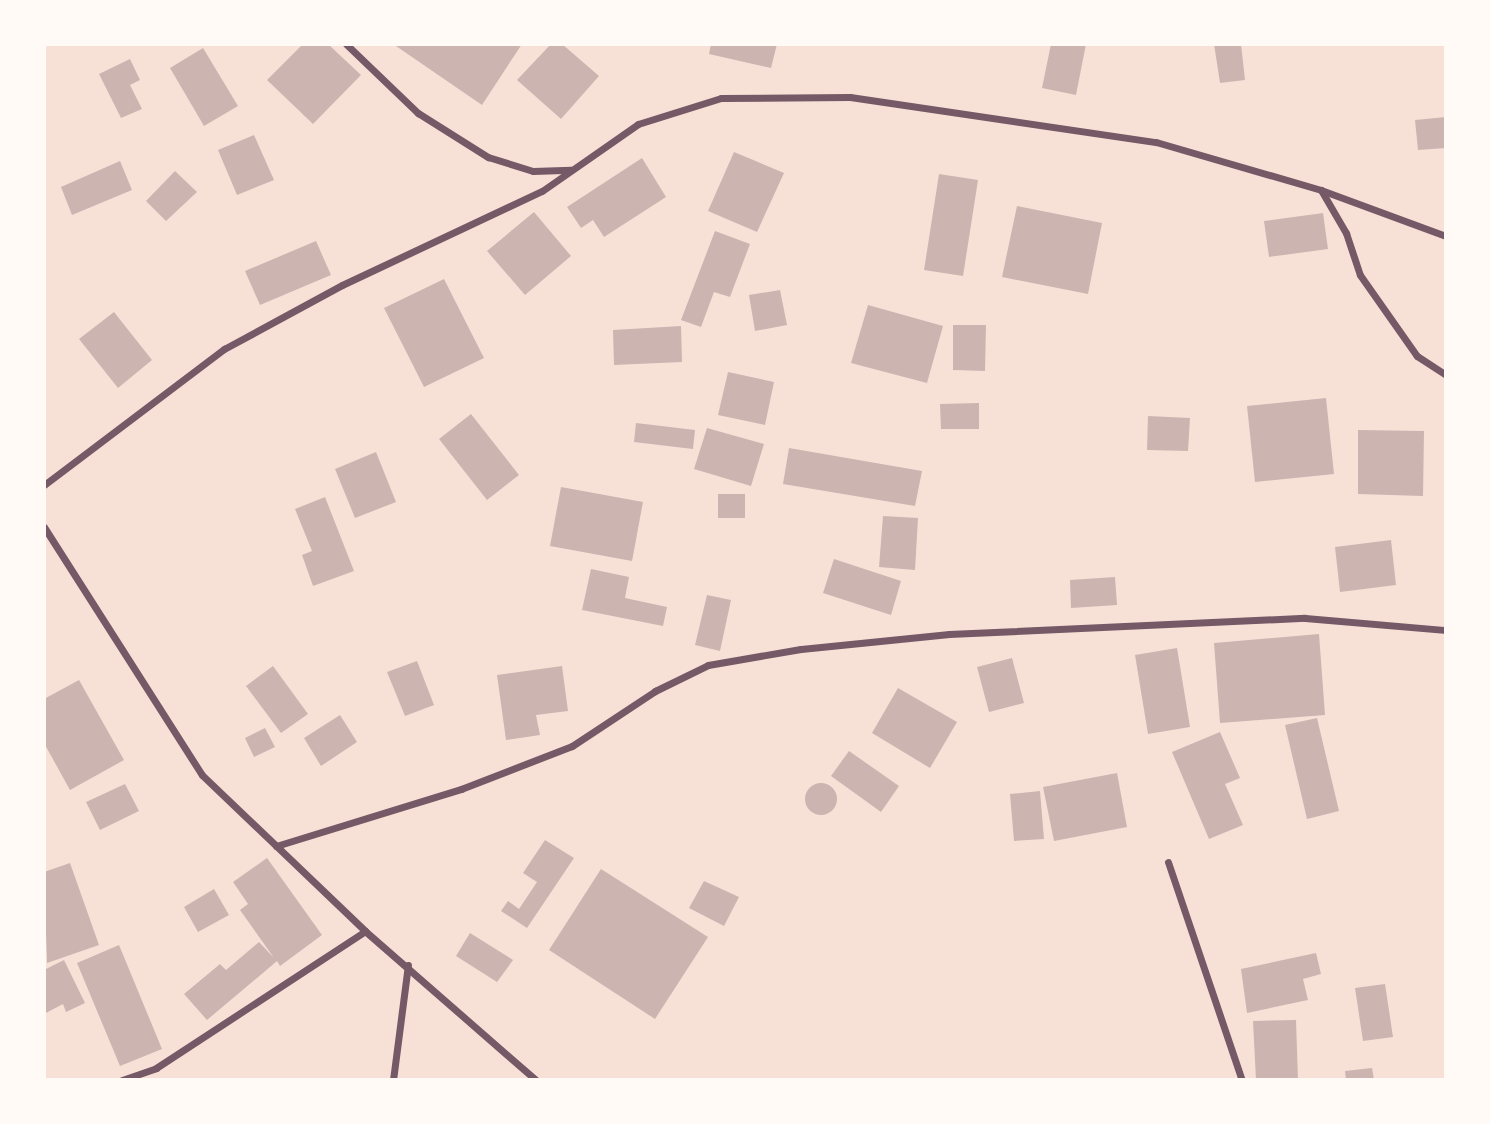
<!DOCTYPE html>
<html>
<head>
<meta charset="utf-8">
<style>
	body { margin:0 }
	#map { position:relative; width:1490px; height:1124px; overflow:hidden; background:#f7e1d7; font-family:Poppins,sans-serif }
	div>[style] { position:absolute }
	.building>* { inset:0; background:#ccb4b1 }
	.round { border-radius:50% }
	.minor>* { height:7px; margin:-3.5px; padding:0 3.5px; transform-origin:3.5px; border-radius:3.5px; background:#755966 }
	span { translate:-50% -50%; white-space:nowrap; text-align:center; line-height:1.15; -webkit-text-stroke:5px #fffaf5; paint-order:stroke }
	.frame { position:absolute; inset:0; border:46px solid #fffaf5; pointer-events:none }
</style>
</head>
<body>
<div id="map">
	<div class="building">
		<i style="clip-path:polygon(303px 44px,328px 44px,361px 75px,313px 124px,267px 80px)"></i>
		<i style="clip-path:polygon(393px 44px,522px 44px,482px 105px)"></i>
		<i style="clip-path:polygon(551px 44px,562px 44px,599px 76px,561px 119px,517px 80px)"></i>
		<i style="clip-path:polygon(711px 44px,777px 44px,771px 68px,709px 54px)"></i>
		<i style="clip-path:polygon(1051px 44px,1086px 44px,1076px 95px,1042px 88px)"></i>
		<i style="clip-path:polygon(1214px 44px,1241px 44px,1245px 80px,1220px 83px)"></i>
		<i style="clip-path:polygon(203px 48px,238px 106px,204px 126px,170px 68px)"></i>
		<i style="clip-path:polygon(130px 59px,140px 80px,130px 85px,142px 109px,121px 118px,99px 74px)"></i>
		<i style="clip-path:polygon(1446px 117px,1446px 148px,1418px 150px,1415px 120px)"></i>
		<i style="clip-path:polygon(254px 135px,274px 180px,237px 195px,218px 150px)"></i>
		<i style="clip-path:polygon(734px 152px,784px 173px,757px 232px,708px 211px)"></i>
		<i style="clip-path:polygon(642px 158px,666px 197px,604px 237px,593px 220px,581px 228px,567px 207px)"></i>
		<i style="clip-path:polygon(120px 161px,132px 190px,72px 215px,61px 187px)"></i>
		<i style="clip-path:polygon(175px 171px,197px 192px,166px 221px,146px 201px)"></i>
		<i style="clip-path:polygon(939px 174px,978px 180px,963px 276px,924px 270px)"></i>
		<i style="clip-path:polygon(1017px 206px,1102px 223px,1088px 294px,1002px 277px)"></i>
		<i style="clip-path:polygon(534px 212px,571px 256px,525px 295px,487px 251px)"></i>
		<i style="clip-path:polygon(1323px 213px,1328px 249px,1269px 257px,1264px 221px)"></i>
		<i style="clip-path:polygon(715px 231px,750px 244px,730px 297px,714px 292px,701px 327px,681px 320px)"></i>
		<i style="clip-path:polygon(316px 241px,331px 275px,260px 305px,245px 271px)"></i>
		<i style="clip-path:polygon(444px 279px,484px 358px,424px 387px,384px 308px)"></i>
		<i style="clip-path:polygon(780px 290px,787px 325px,755px 331px,749px 295px)"></i>
		<i style="clip-path:polygon(868px 305px,943px 326px,927px 383px,851px 363px)"></i>
		<i style="clip-path:polygon(114px 312px,152px 360px,118px 388px,79px 339px)"></i>
		<i style="clip-path:polygon(953px 325px,986px 325px,985px 371px,953px 370px)"></i>
		<i style="clip-path:polygon(681px 326px,682px 362px,614px 365px,613px 330px)"></i>
		<i style="clip-path:polygon(728px 372px,774px 382px,765px 425px,718px 415px)"></i>
		<i style="clip-path:polygon(1326px 398px,1334px 474px,1255px 482px,1247px 406px)"></i>
		<i style="clip-path:polygon(979px 403px,979px 429px,941px 429px,940px 404px)"></i>
		<i style="clip-path:polygon(471px 414px,519px 475px,487px 500px,439px 439px)"></i>
		<i style="clip-path:polygon(1148px 416px,1190px 418px,1188px 451px,1147px 450px)"></i>
		<i style="clip-path:polygon(636px 423px,695px 430px,693px 449px,634px 442px)"></i>
		<i style="clip-path:polygon(707px 428px,764px 444px,751px 486px,694px 469px)"></i>
		<i style="clip-path:polygon(1358px 430px,1424px 431px,1423px 496px,1358px 494px)"></i>
		<i style="clip-path:polygon(789px 448px,922px 471px,915px 506px,783px 484px)"></i>
		<i style="clip-path:polygon(376px 452px,396px 502px,355px 518px,335px 469px)"></i>
		<i style="clip-path:polygon(561px 487px,643px 502px,632px 561px,550px 546px)"></i>
		<i style="clip-path:polygon(718px 494px,745px 494px,745px 518px,718px 518px)"></i>
		<i style="clip-path:polygon(325px 497px,354px 571px,313px 586px,302px 555px,312px 551px,295px 509px)"></i>
		<i style="clip-path:polygon(883px 516px,918px 518px,915px 570px,879px 567px)"></i>
		<i style="clip-path:polygon(1391px 540px,1396px 585px,1340px 592px,1335px 547px)"></i>
		<i style="clip-path:polygon(834px 559px,901px 581px,891px 615px,823px 593px)"></i>
		<i style="clip-path:polygon(591px 569px,629px 577px,625px 598px,667px 607px,663px 626px,582px 610px)"></i>
		<i style="clip-path:polygon(1115px 577px,1117px 605px,1071px 608px,1070px 580px)"></i>
		<i style="clip-path:polygon(707px 595px,731px 600px,720px 651px,695px 645px)"></i>
		<i style="clip-path:polygon(1319px 634px,1325px 715px,1220px 723px,1214px 643px)"></i>
		<i style="clip-path:polygon(1177px 648px,1190px 727px,1148px 734px,1135px 655px)"></i>
		<i style="clip-path:polygon(1012px 658px,1024px 703px,989px 712px,977px 667px)"></i>
		<i style="clip-path:polygon(417px 661px,434px 705px,405px 716px,387px 672px)"></i>
		<i style="clip-path:polygon(273px 666px,308px 714px,281px 733px,246px 686px)"></i>
		<i style="clip-path:polygon(562px 666px,568px 711px,536px 715px,540px 735px,506px 740px,497px 675px)"></i>
		<i style="clip-path:polygon(79px 680px,124px 760px,70px 790px,44px 743px,44px 699px)"></i>
		<i style="clip-path:polygon(898px 688px,957px 722px,930px 768px,872px 733px)"></i>
		<i style="clip-path:polygon(340px 715px,357px 742px,321px 766px,304px 738px)"></i>
		<i style="clip-path:polygon(1317px 718px,1339px 811px,1307px 819px,1285px 725px)"></i>
		<i style="clip-path:polygon(265px 728px,275px 747px,254px 757px,245px 738px)"></i>
		<i style="clip-path:polygon(1220px 732px,1240px 778px,1225px 784px,1243px 825px,1209px 839px,1172px 752px)"></i>
		<i style="clip-path:polygon(849px 751px,899px 786px,881px 812px,831px 776px)"></i>
		<i style="clip-path:polygon(1117px 773px,1127px 827px,1054px 841px,1043px 787px)"></i>
		<i class="round" style="left:805px;top:783px;width:32px;height:32px"></i>
		<i style="clip-path:polygon(125px 784px,139px 811px,100px 830px,86px 802px)"></i>
		<i style="clip-path:polygon(1040px 791px,1044px 839px,1014px 841px,1010px 794px)"></i>
		<i style="clip-path:polygon(545px 840px,574px 858px,527px 928px,501px 911px,508px 901px,519px 909px,537px 882px,523px 873px)"></i>
		<i style="clip-path:polygon(267px 858px,322px 935px,280px 966px,277px 961px,207px 1020px,184px 994px,220px 964px,226px 970px,259px 942px,274px 958px,240px 910px,248px 904px,233px 882px)"></i>
		<i style="clip-path:polygon(70px 863px,99px 945px,47px 963px,44px 872px)"></i>
		<i style="clip-path:polygon(601px 869px,708px 937px,655px 1019px,549px 950px)"></i>
		<i style="clip-path:polygon(704px 881px,739px 897px,724px 926px,689px 908px)"></i>
		<i style="clip-path:polygon(214px 889px,229px 915px,198px 932px,184px 907px)"></i>
		<i style="clip-path:polygon(470px 933px,513px 960px,497px 982px,456px 956px)"></i>
		<i style="clip-path:polygon(119px 945px,162px 1049px,120px 1066px,77px 963px)"></i>
		<i style="clip-path:polygon(1316px 953px,1321px 974px,1303px 979px,1308px 1000px,1247px 1013px,1241px 969px)"></i>
		<i style="clip-path:polygon(64px 960px,85px 1003px,66px 1012px,63px 1004px,44px 1014px,44px 970px)"></i>
		<i style="clip-path:polygon(1385px 984px,1393px 1037px,1363px 1041px,1355px 988px)"></i>
		<i style="clip-path:polygon(1296px 1020px,1298px 1080px,1256px 1080px,1253px 1021px)"></i>
		<i style="clip-path:polygon(1372px 1068px,1374px 1080px,1346px 1080px,1345px 1071px)"></i>
	</div>
	<div class="minor">
		<i style="left:346px;top:44px;width:100px;rotate:43.8deg"></i>
		<i style="left:418px;top:113px;width:83px;rotate:32.2deg"></i>
		<i style="left:488px;top:157px;width:47px;rotate:17.3deg"></i>
		<i style="left:533px;top:171px;width:38px;rotate:-2deg"></i>
		<i style="left:1321px;top:190px;width:50px;rotate:59.8deg"></i>
		<i style="left:1346px;top:233px;width:44px;rotate:71.6deg"></i>
		<i style="left:1360px;top:275px;width:99px;rotate:54.9deg"></i>
		<i style="left:1417px;top:356px;width:35px;rotate:33deg"></i>
		<i style="left:44px;top:485px;width:226px;rotate:-37.1deg"></i>
		<i style="left:224px;top:349px;width:134px;rotate:-28.5deg"></i>
		<i style="left:342px;top:285px;width:221px;rotate:-25.2deg"></i>
		<i style="left:542px;top:191px;width:117px;rotate:-34.9deg"></i>
		<i style="left:638px;top:124px;width:87px;rotate:-17.4deg"></i>
		<i style="left:721px;top:98px;width:129px;rotate:-0.4deg"></i>
		<i style="left:850px;top:97px;width:309px;rotate:8.4deg"></i>
		<i style="left:1156px;top:142px;width:172px;rotate:16.2deg"></i>
		<i style="left:1321px;top:190px;width:133px;rotate:20.2deg"></i>
		<i style="left:44px;top:527px;width:294px;rotate:57.5deg"></i>
		<i style="left:202px;top:775px;width:226px;rotate:43.7deg"></i>
		<i style="left:365px;top:931px;width:227px;rotate:41.1deg"></i>
		<i style="left:276px;top:846px;width:194px;rotate:-17.1deg"></i>
		<i style="left:461px;top:789px;width:119px;rotate:-21.2deg"></i>
		<i style="left:572px;top:746px;width:100px;rotate:-33.5deg"></i>
		<i style="left:655px;top:691px;width:59px;rotate:-26.1deg"></i>
		<i style="left:708px;top:665px;width:94px;rotate:-9.8deg"></i>
		<i style="left:801px;top:649px;width:149px;rotate:-5.8deg"></i>
		<i style="left:949px;top:634px;width:356px;rotate:-2.6deg"></i>
		<i style="left:1305px;top:618px;width:142px;rotate:4.9deg"></i>
		<i style="left:1168px;top:862px;width:230px;rotate:71.3deg"></i>
		<i style="left:122px;top:1080px;width:36px;rotate:-19deg"></i>
		<i style="left:156px;top:1068px;width:250px;rotate:-33.2deg"></i>
		<i style="left:393px;top:1080px;width:116px;rotate:-82.6deg"></i>
	</div>
	<div class="frame"></div>
</div>
</body>
</html>
